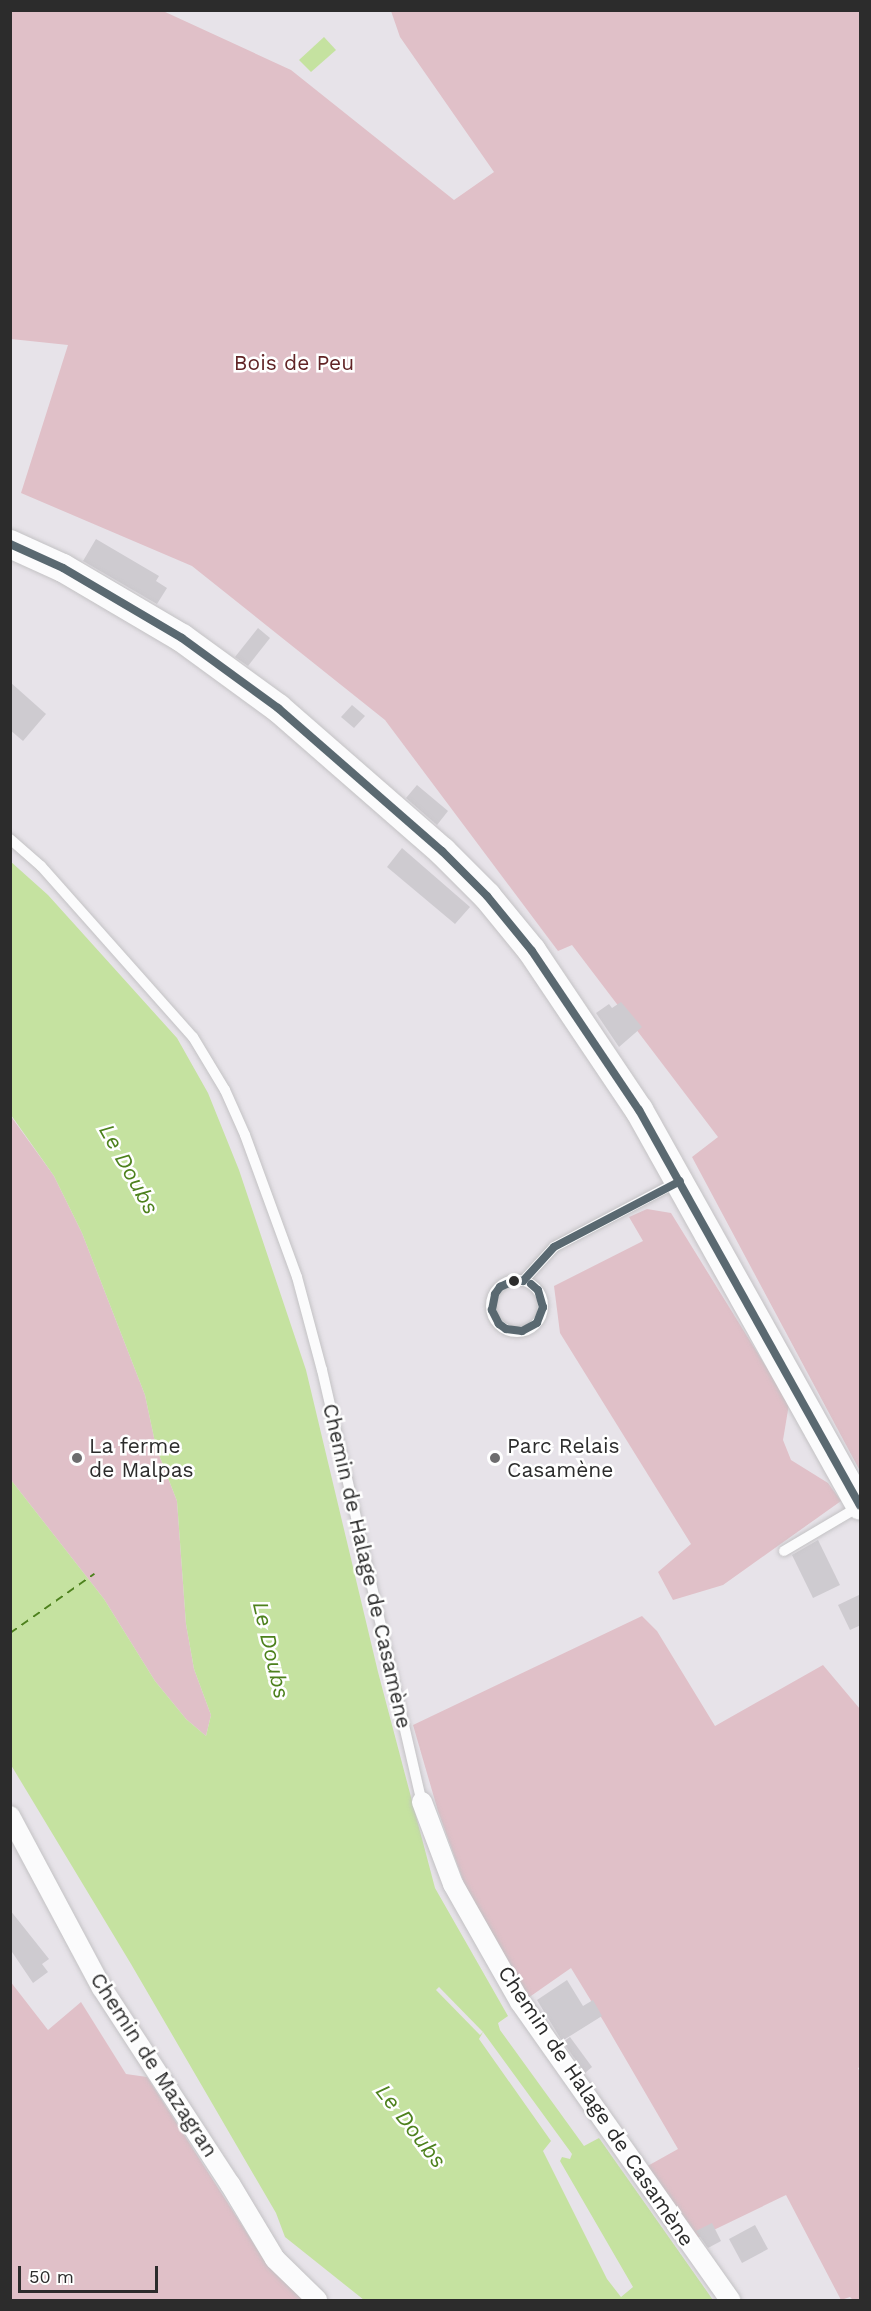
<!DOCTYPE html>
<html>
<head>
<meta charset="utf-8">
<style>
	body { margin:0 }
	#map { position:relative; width:871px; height:2311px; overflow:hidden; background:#e7e3e9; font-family:"Work Sans",sans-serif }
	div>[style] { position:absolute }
	.green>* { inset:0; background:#e0c0c8 }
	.water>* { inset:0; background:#c5e2a0 }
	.pier>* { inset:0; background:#e7e3e9 }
	.ferry>* { height:1.5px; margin-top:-0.75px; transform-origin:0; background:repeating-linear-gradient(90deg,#4d811d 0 8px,transparent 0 14px) }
	.building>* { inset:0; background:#cecbd0 }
	.roads { filter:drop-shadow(0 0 2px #c3c2c4) drop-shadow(0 0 2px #c3c2c4) }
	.lane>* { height:10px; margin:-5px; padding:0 5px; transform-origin:5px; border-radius:5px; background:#fbfbfc }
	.lane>.ring { margin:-5px; padding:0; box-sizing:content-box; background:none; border:10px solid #fbfbfc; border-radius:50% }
	.street>* { height:20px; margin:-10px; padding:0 10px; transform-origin:10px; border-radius:10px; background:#fbfbfc }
	.secondary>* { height:28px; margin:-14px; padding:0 14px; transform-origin:14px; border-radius:14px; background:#fbfbfc }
	.bus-1>* { height:8px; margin:-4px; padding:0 4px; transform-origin:4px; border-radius:4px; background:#5a6971 }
	.dots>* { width:16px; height:16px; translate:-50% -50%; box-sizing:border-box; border:3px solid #fff; border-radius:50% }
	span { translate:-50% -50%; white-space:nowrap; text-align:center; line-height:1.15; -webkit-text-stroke:5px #fff; paint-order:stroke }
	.park-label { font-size:21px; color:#612426 }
	.poi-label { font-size:21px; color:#2c2c2c }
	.left { translate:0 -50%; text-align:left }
	.street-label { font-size:21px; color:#2c2c2c }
	.water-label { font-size:22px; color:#4d811d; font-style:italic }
	.frame { position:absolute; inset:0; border:12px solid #2c2c2c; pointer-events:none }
	.scale { position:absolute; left:18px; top:2266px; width:140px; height:27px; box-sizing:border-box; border:3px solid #2c2c2c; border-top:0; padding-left:8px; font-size:18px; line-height:21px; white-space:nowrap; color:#2c2c2c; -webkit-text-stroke:4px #fff; paint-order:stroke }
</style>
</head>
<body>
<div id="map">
	<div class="green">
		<i style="clip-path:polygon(10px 11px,163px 11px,291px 70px,454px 200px,494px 172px,400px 37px,391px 11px,860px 11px,860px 1471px,692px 1157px,718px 1137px,572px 945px,558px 951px,385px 720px,192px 566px,21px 493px,68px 345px,11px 339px)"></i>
		<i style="clip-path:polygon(10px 1115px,54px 1176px,82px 1233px,145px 1395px,156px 1447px,177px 1501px,186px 1624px,194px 1669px,211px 1715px,206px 1736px,186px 1719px,155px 1681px,104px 1599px,11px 1480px)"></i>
		<i style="clip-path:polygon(647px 1209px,671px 1213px,789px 1404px,783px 1440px,791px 1460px,828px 1483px,841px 1501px,723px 1585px,673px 1600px,658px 1572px,691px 1544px,560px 1333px,554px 1286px,643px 1241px,629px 1217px)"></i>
		<i style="clip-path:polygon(642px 1616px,657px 1631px,715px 1726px,823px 1665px,860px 1709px,860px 2067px,858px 2068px,860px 2073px,860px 2300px,853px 2300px,850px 2297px,841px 2300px,786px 2195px,695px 2239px,644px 2168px,678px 2149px,604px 2022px,571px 1968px,528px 1998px,467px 1891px,438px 1811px,413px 1725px)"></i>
		<i style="clip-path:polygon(10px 1981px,48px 2030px,81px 2002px,126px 2074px,147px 2077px,266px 2263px,304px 2300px,11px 2300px)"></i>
	</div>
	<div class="water">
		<i style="clip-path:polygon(324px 37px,336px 50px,311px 72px,299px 60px)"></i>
		<i style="clip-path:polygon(evenodd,10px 861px,48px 895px,177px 1038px,208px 1093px,239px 1170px,306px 1370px,378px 1672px,435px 1888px,508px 2016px,498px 2023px,500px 2030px,584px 2146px,599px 2138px,713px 2300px,364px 2300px,285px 2237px,276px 2213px,131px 1964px,11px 1765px,11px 1480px,104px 1599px,155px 1681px,186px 1719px,206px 1736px,211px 1715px,194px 1669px,186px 1624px,177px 1501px,156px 1447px,145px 1395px,82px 1233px,54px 1176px,11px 1115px,10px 861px,483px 2032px,572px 2154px,570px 2159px,562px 2157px,560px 2161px,633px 2287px,621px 2297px,607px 2279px,543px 2151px,551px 2141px,479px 2039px,483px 2032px)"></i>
	</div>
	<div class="pier">
		<i style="clip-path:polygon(439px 1987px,483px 2032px,480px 2035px,436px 1990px)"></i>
	</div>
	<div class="ferry">
		<i style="left:10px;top:1633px;width:103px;rotate:-35.1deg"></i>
	</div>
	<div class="building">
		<i style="clip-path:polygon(96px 539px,159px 576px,156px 581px,167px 588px,157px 604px,83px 561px)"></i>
		<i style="clip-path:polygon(258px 628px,270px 638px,248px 666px,235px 657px)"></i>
		<i style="clip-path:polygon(10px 682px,46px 714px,23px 741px,10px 730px)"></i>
		<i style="clip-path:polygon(352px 705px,365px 716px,354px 728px,341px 717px)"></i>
		<i style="clip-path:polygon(417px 785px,448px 811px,437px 825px,406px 798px)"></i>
		<i style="clip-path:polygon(402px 848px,470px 907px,455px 924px,387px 867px)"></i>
		<i style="clip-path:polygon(621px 1002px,642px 1027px,619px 1047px,596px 1013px,609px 1004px,612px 1008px)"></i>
		<i style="clip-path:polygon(818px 1540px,840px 1585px,813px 1598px,792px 1555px)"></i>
		<i style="clip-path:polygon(861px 1594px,861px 1625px,850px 1630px,838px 1605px)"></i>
		<i style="clip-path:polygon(10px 1910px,49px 1959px,42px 1964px,48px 1972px,33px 1983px,10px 1949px)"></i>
		<i style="clip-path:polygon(567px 1980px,583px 2006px,593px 2000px,602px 2016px,562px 2041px,537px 2000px)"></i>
		<i style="clip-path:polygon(570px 2037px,592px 2067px,585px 2073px,563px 2042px)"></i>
		<i style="clip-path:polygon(712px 2223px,721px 2241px,708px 2248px,696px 2231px)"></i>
		<i style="clip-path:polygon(755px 2225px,768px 2249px,742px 2263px,729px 2239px)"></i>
	</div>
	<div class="roads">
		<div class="lane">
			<i style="left:10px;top:839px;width:41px;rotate:41.1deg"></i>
			<i style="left:41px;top:866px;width:229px;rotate:48.4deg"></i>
			<i style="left:193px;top:1037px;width:62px;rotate:58.9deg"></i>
			<i style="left:225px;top:1090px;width:49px;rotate:66deg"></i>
			<i style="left:245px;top:1135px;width:151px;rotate:69.9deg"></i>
			<i style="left:297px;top:1277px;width:96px;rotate:75deg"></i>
			<i style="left:322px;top:1370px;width:443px;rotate:77deg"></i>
			<i class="ring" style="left:491px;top:1280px;width:42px;height:42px"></i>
			<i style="left:523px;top:1281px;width:46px;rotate:-47.6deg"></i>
			<i style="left:554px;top:1247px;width:141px;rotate:-27.8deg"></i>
			<i style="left:784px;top:1551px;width:88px;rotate:-30.6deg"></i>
		</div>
		<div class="street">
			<i style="left:422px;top:1802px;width:88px;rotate:69.3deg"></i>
			<i style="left:453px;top:1884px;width:136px;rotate:60.4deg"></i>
			<i style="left:520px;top:2002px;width:365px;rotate:54.8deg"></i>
			<i style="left:10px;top:1816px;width:195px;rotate:61.9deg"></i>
			<i style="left:102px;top:1988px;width:234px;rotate:56.9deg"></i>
			<i style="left:230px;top:2184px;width:87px;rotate:59deg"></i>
			<i style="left:275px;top:2259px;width:59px;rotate:44.3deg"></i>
		</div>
		<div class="secondary">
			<i style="left:10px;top:544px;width:58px;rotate:24.4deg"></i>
			<i style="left:63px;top:568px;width:138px;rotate:30.5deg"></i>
			<i style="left:182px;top:638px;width:119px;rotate:36.1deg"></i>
			<i style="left:278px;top:708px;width:218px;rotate:41.1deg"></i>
			<i style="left:442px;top:851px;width:64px;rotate:45deg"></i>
			<i style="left:487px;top:896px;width:71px;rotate:50.7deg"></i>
			<i style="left:532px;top:951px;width:192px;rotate:56.1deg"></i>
			<i style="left:639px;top:1110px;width:453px;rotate:60.8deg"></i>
		</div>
	</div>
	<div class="bus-1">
		<i style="left:10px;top:544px;width:58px;rotate:24.4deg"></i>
		<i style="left:63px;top:568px;width:138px;rotate:30.5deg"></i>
		<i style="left:182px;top:638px;width:119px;rotate:36.1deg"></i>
		<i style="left:278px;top:708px;width:218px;rotate:41.1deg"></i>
		<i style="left:442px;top:851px;width:64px;rotate:45deg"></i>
		<i style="left:487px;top:896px;width:71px;rotate:50.7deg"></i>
		<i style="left:532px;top:951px;width:192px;rotate:56.1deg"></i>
		<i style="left:639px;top:1110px;width:453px;rotate:60.8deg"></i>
		<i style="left:531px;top:1284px;width:9px;rotate:41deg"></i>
		<i style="left:538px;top:1290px;width:18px;rotate:74deg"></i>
		<i style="left:543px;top:1307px;width:17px;rotate:111deg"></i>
		<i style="left:537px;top:1323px;width:17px;rotate:152deg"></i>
		<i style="left:522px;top:1331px;width:16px;rotate:-173deg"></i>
		<i style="left:506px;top:1329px;width:9px;rotate:-144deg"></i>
		<i style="left:499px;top:1324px;width:16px;rotate:-117deg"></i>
		<i style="left:492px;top:1310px;width:16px;rotate:-79deg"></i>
		<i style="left:495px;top:1294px;width:9px;rotate:-54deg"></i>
		<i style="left:500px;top:1287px;width:17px;rotate:-25deg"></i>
		<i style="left:515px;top:1280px;width:8px;rotate:7deg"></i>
		<i style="left:523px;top:1281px;width:46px;rotate:-47.6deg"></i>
		<i style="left:554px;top:1247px;width:142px;rotate:-27.6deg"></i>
	</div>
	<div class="dots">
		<i style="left:514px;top:1281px;background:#2c2c2c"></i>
		<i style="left:77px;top:1458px;background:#6d6c6e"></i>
		<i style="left:495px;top:1458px;background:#6d6c6e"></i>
	</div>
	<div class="park-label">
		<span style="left:294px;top:363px">Bois de Peu</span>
	</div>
	<div class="poi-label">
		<span class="left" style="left:89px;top:1458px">La ferme<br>de Malpas</span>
		<span class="left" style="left:507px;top:1458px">Parc Relais<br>Casamène</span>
	</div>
	<div class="street-label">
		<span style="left:367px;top:1566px;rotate:77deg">Chemin de Halage de Casamène</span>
		<span style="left:154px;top:2065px;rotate:57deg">Chemin de Mazagran</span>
		<span style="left:596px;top:2106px;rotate:56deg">Chemin de Halage de Casamène</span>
	</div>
	<div class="water-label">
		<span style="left:129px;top:1169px;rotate:61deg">Le Doubs</span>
		<span style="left:271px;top:1650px;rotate:77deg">Le Doubs</span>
		<span style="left:411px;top:2126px;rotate:52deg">Le Doubs</span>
	</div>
	<div class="frame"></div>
	<div class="scale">50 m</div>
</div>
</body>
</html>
